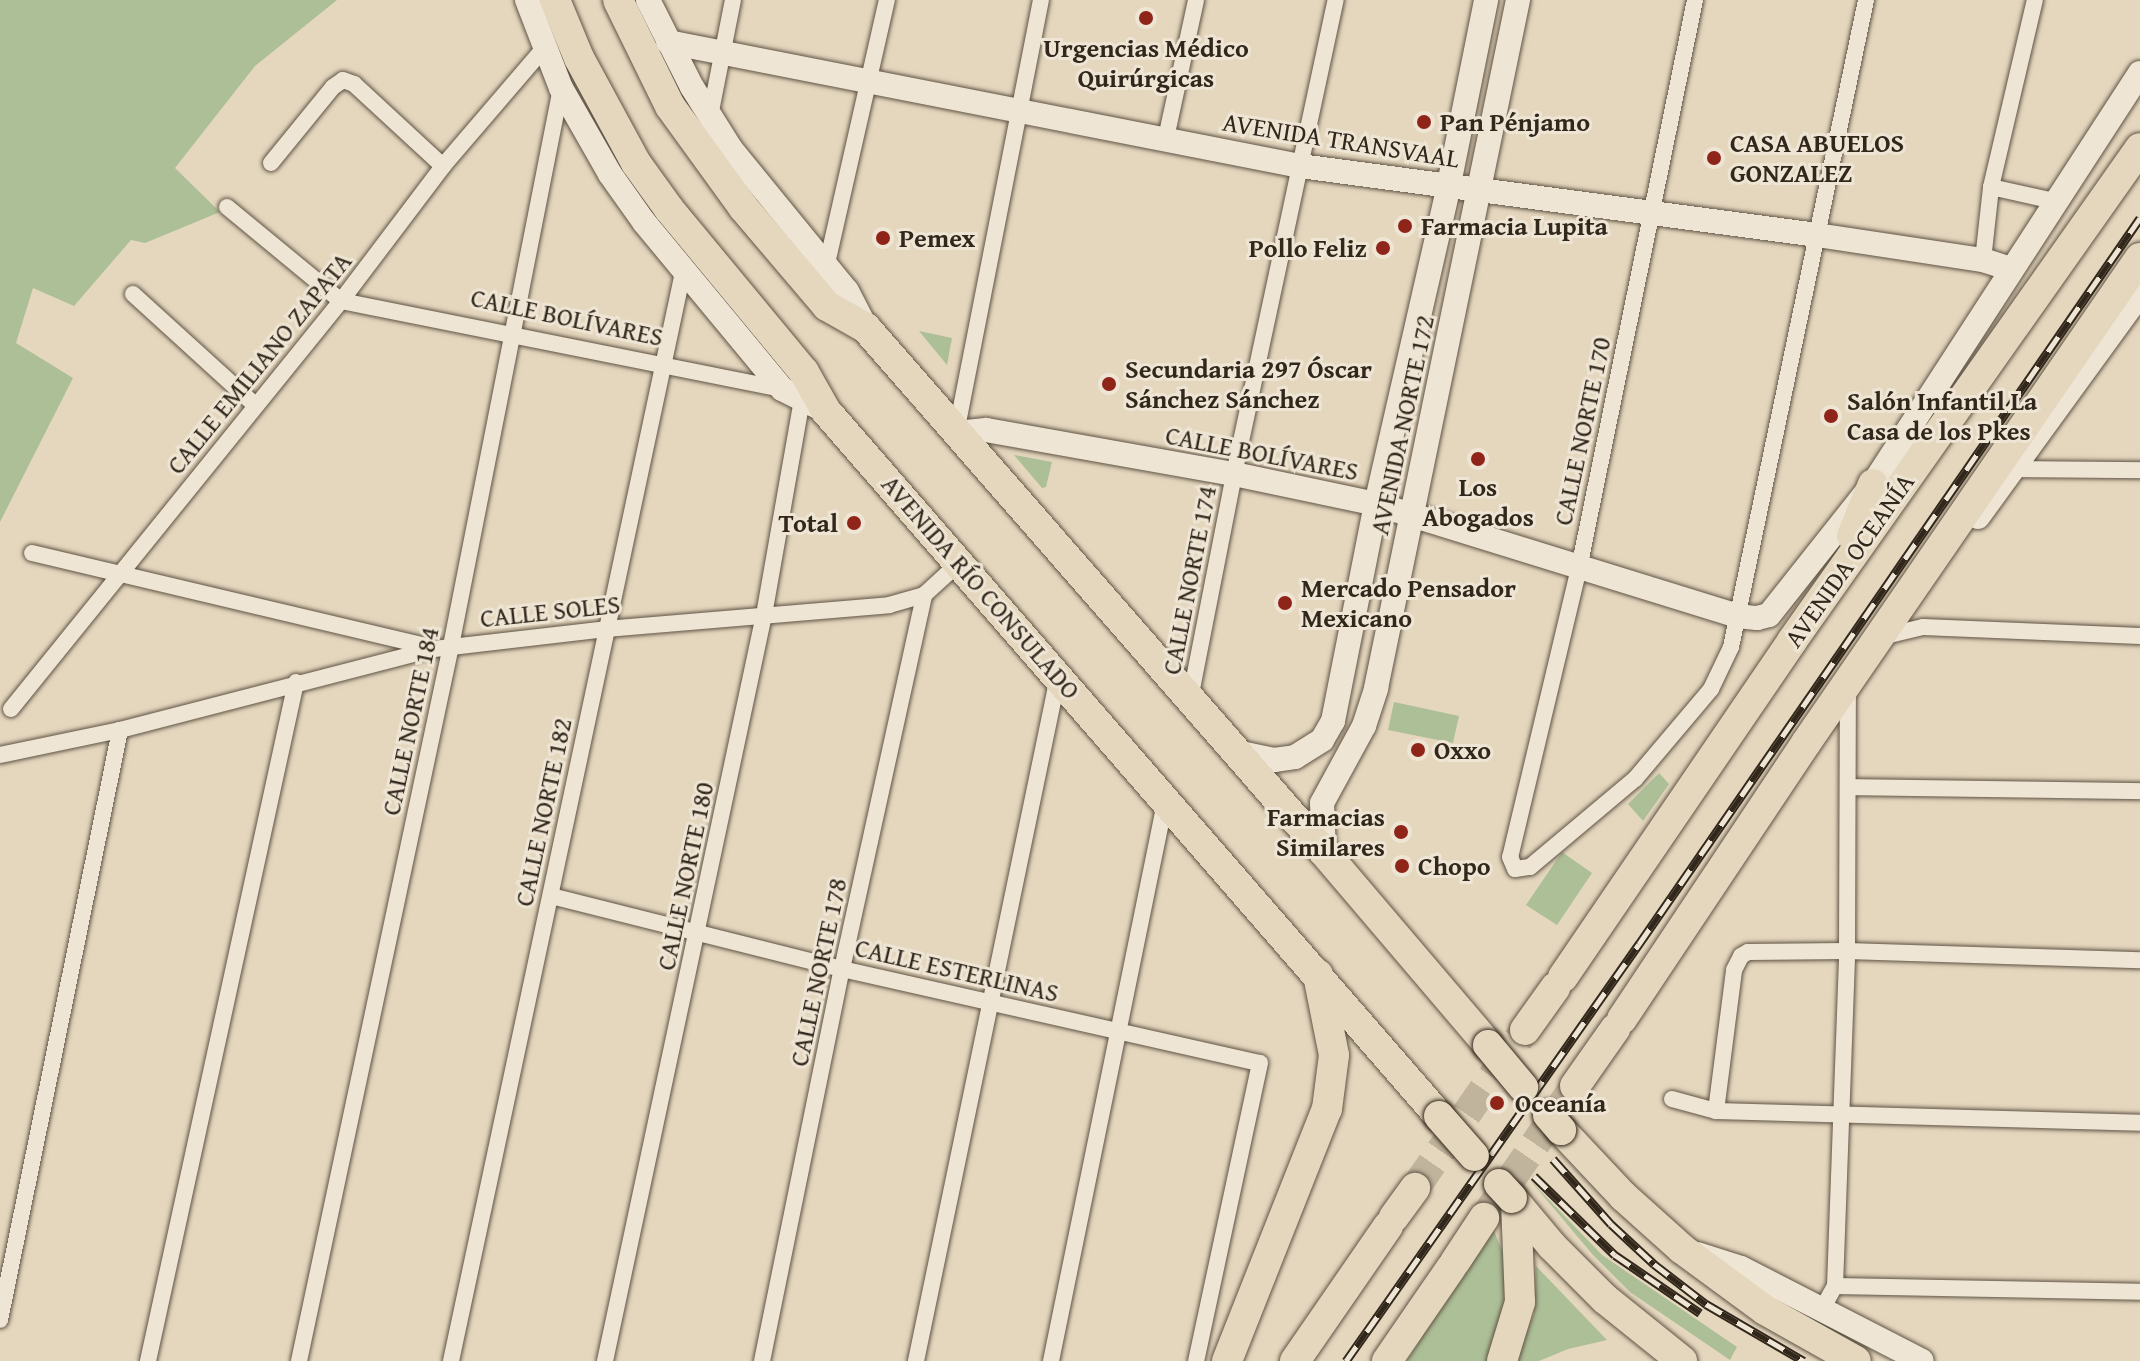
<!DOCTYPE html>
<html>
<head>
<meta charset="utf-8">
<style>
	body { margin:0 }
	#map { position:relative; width:2140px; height:1361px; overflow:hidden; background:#e5d7be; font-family:"Gentium Book Plus",serif }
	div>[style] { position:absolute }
	.green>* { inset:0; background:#adbf97 }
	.highway-tunnel>* { height:30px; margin-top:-15px; transform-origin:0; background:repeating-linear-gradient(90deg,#c1b49d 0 30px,transparent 0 45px) }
	.roads { filter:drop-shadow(0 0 2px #5f5344) drop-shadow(0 0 2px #5f5344) }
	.street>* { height:16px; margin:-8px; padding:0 8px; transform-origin:8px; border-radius:8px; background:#eee5d5 }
	.secondary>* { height:24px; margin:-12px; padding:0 12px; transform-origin:12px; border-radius:12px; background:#eee5d5 }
	.highway>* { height:30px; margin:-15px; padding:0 15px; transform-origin:15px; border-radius:15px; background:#e5d7be }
	.rail>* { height:9px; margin-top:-4.5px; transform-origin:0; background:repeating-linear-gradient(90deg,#eee5d5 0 18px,#32271b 0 36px); box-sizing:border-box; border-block:2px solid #32271b }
	.bridges { filter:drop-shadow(0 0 2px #32271b) drop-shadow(0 0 2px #32271b) }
	.highway-bridge>* { height:30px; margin:-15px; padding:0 15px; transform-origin:15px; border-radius:15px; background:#e5d7be }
	.dots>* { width:22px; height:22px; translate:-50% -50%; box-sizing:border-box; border:4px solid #eee5d5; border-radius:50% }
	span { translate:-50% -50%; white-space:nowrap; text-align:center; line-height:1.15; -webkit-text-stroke:6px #eee5d5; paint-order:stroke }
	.poi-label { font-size:26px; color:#32271b; font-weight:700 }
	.left { translate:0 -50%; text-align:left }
	.right { translate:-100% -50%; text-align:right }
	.street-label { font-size:26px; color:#32271b }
</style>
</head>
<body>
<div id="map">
	<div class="green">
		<i style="clip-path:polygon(0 0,337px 0,255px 66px,175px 168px,220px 212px,145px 243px,131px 240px,74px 306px,33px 288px,16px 343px,73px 378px,0 522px)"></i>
		<i style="clip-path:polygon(919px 331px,952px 338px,947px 365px)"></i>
		<i style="clip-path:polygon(1014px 455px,1052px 462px,1046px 487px,1042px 488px)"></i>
		<i style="clip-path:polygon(1394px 702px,1459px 716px,1453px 743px,1388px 730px)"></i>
		<i style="clip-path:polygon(1659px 773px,1669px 784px,1643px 821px,1628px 804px)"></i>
		<i style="clip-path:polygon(1562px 852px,1592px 873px,1557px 925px,1526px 905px)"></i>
		<i style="clip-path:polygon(1529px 1179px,1602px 1255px,1737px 1347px,1730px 1360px,1630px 1292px,1593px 1255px)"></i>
		<i style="clip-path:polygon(1492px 1226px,1509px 1267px,1509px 1287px,1488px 1361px,1407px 1361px)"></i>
		<i style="clip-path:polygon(1536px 1266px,1607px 1340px,1568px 1349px,1539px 1361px,1516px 1361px,1534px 1314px)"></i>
	</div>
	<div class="highway-tunnel">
		<i style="left:1415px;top:1188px;width:193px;rotate:-55.2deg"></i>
		<i style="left:1484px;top:1218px;width:160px;rotate:-55.4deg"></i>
	</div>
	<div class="roads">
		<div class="street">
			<i style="left:1695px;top:0;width:580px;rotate:101.54deg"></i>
			<i style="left:1579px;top:568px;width:297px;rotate:103.4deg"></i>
			<i style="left:1510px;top:857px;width:13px;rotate:67deg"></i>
			<i style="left:1515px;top:869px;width:15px;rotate:-8deg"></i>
			<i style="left:1530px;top:867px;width:137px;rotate:-40deg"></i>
			<i style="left:1635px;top:779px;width:118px;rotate:-49.8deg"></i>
			<i style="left:1711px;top:689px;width:47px;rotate:-64.5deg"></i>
			<i style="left:1731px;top:647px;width:661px;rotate:-78.21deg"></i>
			<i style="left:710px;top:116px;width:118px;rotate:-78.8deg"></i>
			<i style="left:1166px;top:138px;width:141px;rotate:-77.7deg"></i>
			<i style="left:271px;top:163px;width:98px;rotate:-50.8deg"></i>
			<i style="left:333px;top:87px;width:12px;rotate:-35deg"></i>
			<i style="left:343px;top:80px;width:12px;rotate:20deg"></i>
			<i style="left:354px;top:84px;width:121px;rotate:42.7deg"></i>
			<i style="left:1991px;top:187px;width:65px;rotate:12.5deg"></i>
			<i style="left:227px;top:207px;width:148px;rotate:39.5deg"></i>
			<i style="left:341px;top:301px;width:450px;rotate:11.3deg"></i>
			<i style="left:1983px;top:260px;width:73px;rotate:-83.7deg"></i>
			<i style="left:1991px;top:187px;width:192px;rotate:-76.8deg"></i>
			<i style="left:826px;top:268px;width:275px;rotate:-77.2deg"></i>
			<i style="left:133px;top:294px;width:164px;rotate:42.3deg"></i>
			<i style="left:956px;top:433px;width:441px;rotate:-78.9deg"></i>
			<i style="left:2015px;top:469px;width:125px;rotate:0.5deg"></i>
			<i style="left:32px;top:553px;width:408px;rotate:13.3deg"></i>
			<i style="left:1881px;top:637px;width:43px;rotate:-13.4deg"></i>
			<i style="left:1923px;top:627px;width:217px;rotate:2.4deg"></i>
			<i style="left:1190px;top:699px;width:229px;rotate:-78.9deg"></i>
			<i style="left:1234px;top:474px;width:485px;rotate:-77.9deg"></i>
			<i style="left:11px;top:709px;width:525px;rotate:-51.03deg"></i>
			<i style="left:341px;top:301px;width:169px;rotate:-52.9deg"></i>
			<i style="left:443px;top:166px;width:155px;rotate:-49.4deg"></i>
			<i style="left:0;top:755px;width:123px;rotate:-11.8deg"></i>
			<i style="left:120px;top:730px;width:324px;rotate:-14.5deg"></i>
			<i style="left:434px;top:649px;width:173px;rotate:-6.6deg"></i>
			<i style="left:606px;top:629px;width:284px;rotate:-4.8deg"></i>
			<i style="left:889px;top:605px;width:36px;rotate:-16deg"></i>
			<i style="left:924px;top:595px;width:49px;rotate:-42.5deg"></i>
			<i style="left:1850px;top:787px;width:290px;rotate:0.8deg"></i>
			<i style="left:551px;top:896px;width:300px;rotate:14.1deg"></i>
			<i style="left:842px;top:969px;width:428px;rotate:12.7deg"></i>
			<i style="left:1260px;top:1063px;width:305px;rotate:102.1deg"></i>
			<i style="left:1672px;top:1099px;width:46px;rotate:15.3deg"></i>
			<i style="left:1716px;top:1111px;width:424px;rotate:1.6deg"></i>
			<i style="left:1716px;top:1111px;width:142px;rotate:-82.7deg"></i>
			<i style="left:1734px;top:970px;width:16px;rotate:-63deg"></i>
			<i style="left:1741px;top:956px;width:8px;rotate:-30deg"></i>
			<i style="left:1748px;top:952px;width:99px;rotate:-0.6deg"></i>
			<i style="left:1847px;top:951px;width:293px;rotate:1.8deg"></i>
			<i style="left:1835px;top:1286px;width:305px;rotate:1.1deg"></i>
			<i style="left:1821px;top:1311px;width:29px;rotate:-61deg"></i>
			<i style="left:1835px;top:1286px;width:335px;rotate:-87.9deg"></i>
			<i style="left:1847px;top:951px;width:262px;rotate:-89.8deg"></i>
			<i style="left:0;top:1320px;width:602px;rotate:-78.5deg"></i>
			<i style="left:148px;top:1361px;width:695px;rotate:-77.7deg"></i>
			<i style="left:299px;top:1361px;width:731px;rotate:-78deg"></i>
			<i style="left:451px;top:646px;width:569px;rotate:-78.85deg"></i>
			<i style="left:451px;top:1361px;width:1113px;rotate:-77.97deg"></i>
			<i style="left:605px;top:1361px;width:763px;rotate:-77.97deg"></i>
			<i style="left:764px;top:615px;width:219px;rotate:-80deg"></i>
			<i style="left:762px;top:1361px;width:400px;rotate:-78.5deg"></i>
			<i style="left:842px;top:969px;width:383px;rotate:-77.6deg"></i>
			<i style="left:916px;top:1361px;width:699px;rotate:-78.27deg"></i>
			<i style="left:1051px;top:1361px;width:575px;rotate:-78.46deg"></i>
		</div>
		<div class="secondary">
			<i style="left:527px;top:0;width:94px;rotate:68.9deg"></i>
			<i style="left:561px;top:88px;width:99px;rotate:60.3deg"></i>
			<i style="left:610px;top:174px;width:59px;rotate:54.7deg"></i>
			<i style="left:644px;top:222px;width:217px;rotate:50.4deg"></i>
			<i style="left:782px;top:389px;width:49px;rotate:26.6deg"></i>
			<i style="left:648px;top:0;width:97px;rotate:63.2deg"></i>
			<i style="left:692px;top:87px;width:73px;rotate:57.8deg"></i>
			<i style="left:731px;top:149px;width:183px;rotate:50.8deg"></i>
			<i style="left:847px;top:291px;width:42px;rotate:62.8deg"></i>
			<i style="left:668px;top:42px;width:644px;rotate:11.1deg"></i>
			<i style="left:1300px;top:166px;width:522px;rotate:7.6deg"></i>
			<i style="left:1817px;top:235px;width:168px;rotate:8.6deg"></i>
			<i style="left:1983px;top:260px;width:28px;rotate:18deg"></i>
			<i style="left:956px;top:433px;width:30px;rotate:-6deg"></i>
			<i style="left:986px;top:430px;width:252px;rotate:10.1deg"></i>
			<i style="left:1234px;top:474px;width:145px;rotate:11.9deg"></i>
			<i style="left:1376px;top:504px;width:378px;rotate:17.2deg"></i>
			<i style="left:1737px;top:616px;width:20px;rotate:6deg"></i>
			<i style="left:1757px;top:618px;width:12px;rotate:-14deg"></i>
			<i style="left:1769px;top:615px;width:167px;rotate:-51.6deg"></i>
			<i style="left:1873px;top:484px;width:490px;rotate:-57deg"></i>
			<i style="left:1978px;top:517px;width:276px;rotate:-54deg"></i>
			<i style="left:1236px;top:752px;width:39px;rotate:12deg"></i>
			<i style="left:1274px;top:760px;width:21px;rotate:-8deg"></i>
			<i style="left:1295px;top:757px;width:32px;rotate:-32deg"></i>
			<i style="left:1322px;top:740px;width:22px;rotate:-60deg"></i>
			<i style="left:1333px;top:721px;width:221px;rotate:-78.8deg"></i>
			<i style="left:1376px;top:504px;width:323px;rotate:-77.1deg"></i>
			<i style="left:1448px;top:189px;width:193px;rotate:-78.6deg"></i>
			<i style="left:1324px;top:852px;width:49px;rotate:-92.3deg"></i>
			<i style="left:1322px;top:803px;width:88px;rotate:-61.4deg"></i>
			<i style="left:1364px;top:726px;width:40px;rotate:-72deg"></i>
			<i style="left:1376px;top:688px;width:703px;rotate:-78.34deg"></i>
			<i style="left:1697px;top:1254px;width:46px;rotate:17.7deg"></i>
			<i style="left:1741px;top:1268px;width:203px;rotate:27.2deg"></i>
		</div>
		<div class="highway">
			<i style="left:555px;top:0;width:63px;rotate:67.5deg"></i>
			<i style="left:579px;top:58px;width:119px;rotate:61.5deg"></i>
			<i style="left:636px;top:163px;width:57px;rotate:54.3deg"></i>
			<i style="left:669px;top:209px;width:212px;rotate:50.4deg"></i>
			<i style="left:804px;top:372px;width:45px;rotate:60.6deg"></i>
			<i style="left:826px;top:411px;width:934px;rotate:48.99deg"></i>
			<i style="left:618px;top:0;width:118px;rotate:63.9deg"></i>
			<i style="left:670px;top:106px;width:125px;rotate:54.1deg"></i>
			<i style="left:743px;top:207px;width:130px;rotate:49.7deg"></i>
			<i style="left:827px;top:306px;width:45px;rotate:29.4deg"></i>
			<i style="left:866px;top:328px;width:696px;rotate:48.85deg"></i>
			<i style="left:1324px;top:852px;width:253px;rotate:49.6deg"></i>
			<i style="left:1852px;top:536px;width:56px;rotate:-68deg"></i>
			<i style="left:1563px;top:977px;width:407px;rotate:-55.7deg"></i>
			<i style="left:1792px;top:641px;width:603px;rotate:-54.78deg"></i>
			<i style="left:1622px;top:1019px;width:332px;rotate:-56.3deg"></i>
			<i style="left:1806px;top:743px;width:589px;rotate:-55.45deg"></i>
			<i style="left:1525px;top:1030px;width:52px;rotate:-54.5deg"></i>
			<i style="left:1575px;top:1086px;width:70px;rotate:-54.9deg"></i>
			<i style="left:1561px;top:1130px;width:91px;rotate:46.8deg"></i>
			<i style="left:1623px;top:1196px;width:79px;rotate:41.9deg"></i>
			<i style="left:1682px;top:1249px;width:103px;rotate:36.3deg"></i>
			<i style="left:1765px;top:1310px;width:104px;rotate:29.3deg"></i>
			<i style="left:1512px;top:1198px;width:62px;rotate:50.2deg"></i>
			<i style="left:1552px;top:1246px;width:75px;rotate:45deg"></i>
			<i style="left:1605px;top:1299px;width:99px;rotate:38.8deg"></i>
			<i style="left:1394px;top:1217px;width:36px;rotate:-54deg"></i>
			<i style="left:1455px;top:1262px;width:53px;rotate:-56.6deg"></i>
			<i style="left:1227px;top:1361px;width:271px;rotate:-68.4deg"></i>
			<i style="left:1327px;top:1109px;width:54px;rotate:-82.6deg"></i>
			<i style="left:1334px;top:1055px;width:82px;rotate:-101.3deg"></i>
			<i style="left:1295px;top:1361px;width:164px;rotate:-55.4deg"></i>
			<i style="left:1387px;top:1361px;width:113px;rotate:-55.5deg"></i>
			<i style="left:1502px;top:1361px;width:62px;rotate:-73deg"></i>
			<i style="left:1520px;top:1302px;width:99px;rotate:-92.3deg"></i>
		</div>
	</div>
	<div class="rail">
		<i style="left:1553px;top:1159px;width:87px;rotate:48.3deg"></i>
		<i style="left:1611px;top:1224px;width:59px;rotate:42.9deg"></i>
		<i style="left:1654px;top:1264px;width:66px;rotate:37.6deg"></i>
		<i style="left:1706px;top:1304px;width:113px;rotate:30.2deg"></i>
		<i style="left:1534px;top:1176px;width:113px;rotate:44.3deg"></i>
		<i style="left:1615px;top:1255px;width:103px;rotate:34.3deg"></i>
		<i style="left:1346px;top:1361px;width:510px;rotate:-54.91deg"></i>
		<i style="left:1639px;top:944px;width:882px;rotate:-55.39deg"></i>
	</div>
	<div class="bridges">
		<div class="highway-bridge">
			<i style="left:1488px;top:1045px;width:55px;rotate:50.2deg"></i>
			<i style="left:1548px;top:1115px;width:20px;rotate:49deg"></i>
			<i style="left:1439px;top:1116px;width:53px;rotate:48.8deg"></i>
			<i style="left:1499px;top:1184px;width:19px;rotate:47deg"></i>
		</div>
	</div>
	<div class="dots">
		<i style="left:1146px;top:18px;background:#8f2418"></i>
		<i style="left:1424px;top:122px;background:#8f2418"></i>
		<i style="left:1714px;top:158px;background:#8f2418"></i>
		<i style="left:1405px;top:226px;background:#8f2418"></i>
		<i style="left:883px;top:238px;background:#8f2418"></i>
		<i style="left:1383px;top:248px;background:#8f2418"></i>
		<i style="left:1109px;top:384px;background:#8f2418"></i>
		<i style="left:1831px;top:416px;background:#8f2418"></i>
		<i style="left:1478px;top:459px;background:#8f2418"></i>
		<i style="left:854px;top:523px;background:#8f2418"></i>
		<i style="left:1285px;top:603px;background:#8f2418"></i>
		<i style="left:1418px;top:750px;background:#8f2418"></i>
		<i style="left:1401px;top:832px;background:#8f2418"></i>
		<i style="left:1402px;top:866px;background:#8f2418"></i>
		<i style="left:1497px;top:1103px;background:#8f2418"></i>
	</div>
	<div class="poi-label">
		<span style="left:1146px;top:63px">Urgencias Médico<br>Quirúrgicas</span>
		<span class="left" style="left:1440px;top:122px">Pan Pénjamo</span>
		<span class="left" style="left:1730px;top:158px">CASA ABUELOS<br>GONZALEZ</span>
		<span class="left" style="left:1421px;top:226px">Farmacia Lupita</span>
		<span class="left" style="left:899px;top:238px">Pemex</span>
		<span class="right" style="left:1367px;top:248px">Pollo Feliz</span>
		<span class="left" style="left:1125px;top:384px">Secundaria 297 Óscar<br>Sánchez Sánchez</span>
		<span class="left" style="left:1847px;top:416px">Salón Infantil La<br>Casa de los Pkes</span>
		<span style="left:1478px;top:502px">Los<br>Abogados</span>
		<span class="right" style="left:838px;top:523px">Total</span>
		<span class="left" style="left:1301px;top:603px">Mercado Pensador<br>Mexicano</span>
		<span class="left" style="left:1434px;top:750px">Oxxo</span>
		<span class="right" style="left:1385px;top:832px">Farmacias<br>Similares</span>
		<span class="left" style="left:1418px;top:866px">Chopo</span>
		<span class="left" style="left:1515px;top:1103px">Oceanía</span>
	</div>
	<div class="street-label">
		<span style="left:1341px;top:140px;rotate:9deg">AVENIDA TRANSVAAL</span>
		<span style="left:567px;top:317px;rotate:12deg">CALLE BOLÍVARES</span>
		<span style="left:259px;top:363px;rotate:-51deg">CALLE EMILIANO ZAPATA</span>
		<span style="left:1402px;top:425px;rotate:-78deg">AVENIDA NORTE 172</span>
		<span style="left:1582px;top:431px;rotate:-78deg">CALLE NORTE 170</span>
		<span style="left:1262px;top:453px;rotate:11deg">CALLE BOLÍVARES</span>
		<span style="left:1849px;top:560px;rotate:-55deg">AVENIDA OCEANÍA</span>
		<span style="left:1189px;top:580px;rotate:-79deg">CALLE NORTE 174</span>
		<span style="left:981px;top:587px;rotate:49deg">AVENIDA RÍO CONSULADO</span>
		<span style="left:550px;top:611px;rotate:-6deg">CALLE SOLES</span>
		<span style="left:410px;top:721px;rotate:-78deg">CALLE NORTE 184</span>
		<span style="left:543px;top:812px;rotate:-78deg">CALLE NORTE 182</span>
		<span style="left:685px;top:876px;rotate:-78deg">CALLE NORTE 180</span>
		<span style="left:957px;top:970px;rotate:13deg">CALLE ESTERLINAS</span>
		<span style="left:818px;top:972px;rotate:-78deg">CALLE NORTE 178</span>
	</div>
</div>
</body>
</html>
